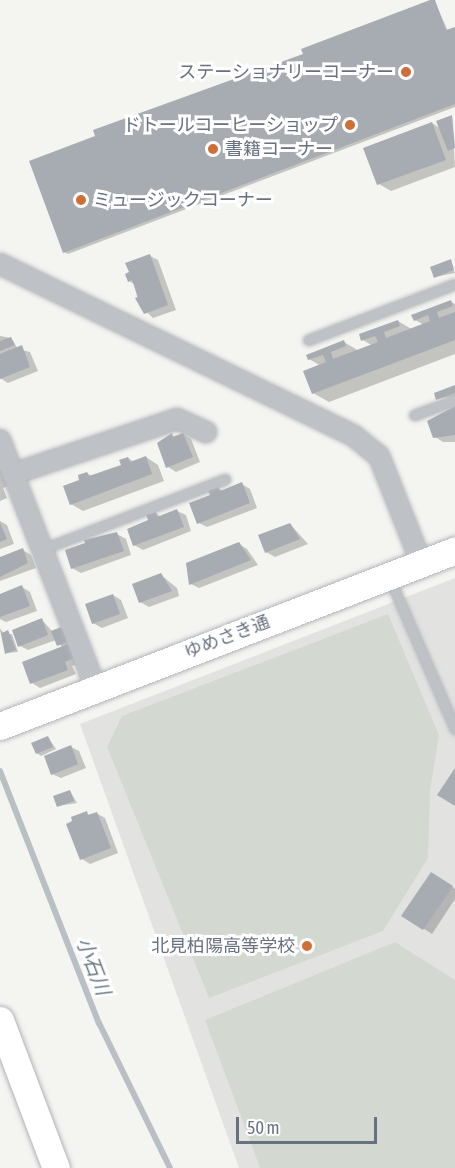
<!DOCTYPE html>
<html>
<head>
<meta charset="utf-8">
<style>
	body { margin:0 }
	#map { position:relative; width:455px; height:1168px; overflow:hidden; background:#f4f4f1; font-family:"Asap Condensed","Noto Sans JP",sans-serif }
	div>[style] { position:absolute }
	.built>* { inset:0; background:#e2e3e1 }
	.green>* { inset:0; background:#d3d9d1 }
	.shadow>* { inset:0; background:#0003 }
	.stream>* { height:6px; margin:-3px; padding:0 3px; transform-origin:3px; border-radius:3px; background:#b9c0c5 }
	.building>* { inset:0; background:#a7acb3 }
	.roads { filter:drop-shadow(0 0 2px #b1b4b9) drop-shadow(0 0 2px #b1b4b9) }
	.lane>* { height:9px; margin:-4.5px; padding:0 4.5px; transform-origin:4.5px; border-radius:4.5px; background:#bec1c5 }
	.street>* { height:20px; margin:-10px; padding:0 10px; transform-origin:10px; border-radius:10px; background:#bec1c5 }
	.secondary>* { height:27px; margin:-13.5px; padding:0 13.5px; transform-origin:13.5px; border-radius:13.5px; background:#fff }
	.dots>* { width:16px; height:16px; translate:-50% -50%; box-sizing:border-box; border:3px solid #fff; border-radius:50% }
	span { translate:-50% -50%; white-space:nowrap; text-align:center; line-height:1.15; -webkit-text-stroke:6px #fff; paint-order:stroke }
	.poi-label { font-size:18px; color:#67717f }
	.right { translate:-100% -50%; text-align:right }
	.left { translate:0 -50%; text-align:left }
	.street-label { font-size:18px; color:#67717f }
	.water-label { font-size:20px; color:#687883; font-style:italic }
	.scale { position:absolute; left:236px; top:1117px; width:141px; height:27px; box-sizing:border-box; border:3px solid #67717f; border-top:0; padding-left:8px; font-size:18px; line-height:21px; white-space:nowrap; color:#67717f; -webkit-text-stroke:4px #fff; paint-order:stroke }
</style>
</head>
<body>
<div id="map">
	<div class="built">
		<i style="clip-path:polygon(455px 578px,455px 1168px,239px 1168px,80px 724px)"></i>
	</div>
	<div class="green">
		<i style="clip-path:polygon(388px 614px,439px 735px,430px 791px,428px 858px,383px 931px,209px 998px,107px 747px,122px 716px)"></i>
		<i style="clip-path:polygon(395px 942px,455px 980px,455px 1168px,260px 1168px,205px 1020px)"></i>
	</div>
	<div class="shadow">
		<i style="clip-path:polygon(434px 0,448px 31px,455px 28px,455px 107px,68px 254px,64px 252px,305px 55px)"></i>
		<i style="clip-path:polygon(452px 117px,455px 167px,391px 191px,379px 184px,432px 123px,441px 129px)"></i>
		<i style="clip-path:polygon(150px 256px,158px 260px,176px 310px,153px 318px,139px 305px,134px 284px,129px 281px)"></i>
		<i style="clip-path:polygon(450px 261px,455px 273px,435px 277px)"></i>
		<i style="clip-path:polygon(450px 301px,455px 304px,455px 354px,329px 402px,313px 393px,321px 366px,309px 359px,344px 342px,359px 351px,373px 346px,363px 340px,398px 321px,413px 330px,424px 325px,415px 320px)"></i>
		<i style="clip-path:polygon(0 336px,11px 338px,18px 349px,30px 352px,38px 371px,8px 383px,0 378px)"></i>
		<i style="clip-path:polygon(455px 387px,455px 396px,437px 399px)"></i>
		<i style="clip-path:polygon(455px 409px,455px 442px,443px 442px,435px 437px)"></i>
		<i style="clip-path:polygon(183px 434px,191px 439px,200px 462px,176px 472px,168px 467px,165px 438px)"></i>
		<i style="clip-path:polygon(146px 457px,158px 465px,164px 481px,83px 511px,71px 504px,87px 473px,93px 477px,122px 466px,128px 458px,134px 462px)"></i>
		<i style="clip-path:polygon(0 470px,7px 474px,11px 485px,3px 488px,7px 498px,0 501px)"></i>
		<i style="clip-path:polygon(242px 484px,250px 489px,257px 508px,207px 527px,199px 523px,218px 488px,223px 491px)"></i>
		<i style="clip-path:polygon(177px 511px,186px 515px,191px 531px,143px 550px,134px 545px,156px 513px,161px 517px)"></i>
		<i style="clip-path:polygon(0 521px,7px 525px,14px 544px,0 549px)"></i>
		<i style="clip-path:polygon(290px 524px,308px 544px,275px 557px,266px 552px)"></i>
		<i style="clip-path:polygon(117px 534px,126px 539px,131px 555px,81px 573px,72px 568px)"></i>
		<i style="clip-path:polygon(239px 544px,247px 549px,258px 565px,199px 588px,191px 584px)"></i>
		<i style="clip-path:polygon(23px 550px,31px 555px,36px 568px,0 581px,0 558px)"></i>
		<i style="clip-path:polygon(161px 575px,177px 588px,179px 596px,149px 607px,140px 602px)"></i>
		<i style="clip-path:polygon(22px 587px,30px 592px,37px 611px,6px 622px,0 619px,0 595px)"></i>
		<i style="clip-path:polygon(113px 595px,121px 600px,128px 618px,102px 628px,93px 623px)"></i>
		<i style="clip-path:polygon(42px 620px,53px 632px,64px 631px,70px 644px,67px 645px,77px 651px,81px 663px,72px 666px,76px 674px,40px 688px,32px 683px,63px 648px,56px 640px,28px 650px,20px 646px)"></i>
		<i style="clip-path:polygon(0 628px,4px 634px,12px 634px,18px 652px,6px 653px)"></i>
		<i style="clip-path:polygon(48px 737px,56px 749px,41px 756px,37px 753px)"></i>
		<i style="clip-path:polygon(71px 747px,79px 751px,86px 768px,61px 778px,52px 774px)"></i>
		<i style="clip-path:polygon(70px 791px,77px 803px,58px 806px)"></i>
		<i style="clip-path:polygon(96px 813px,105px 818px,118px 853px,90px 864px,82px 859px,73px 818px)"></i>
		<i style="clip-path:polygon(439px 878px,455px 889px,455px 899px,432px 934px,403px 915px)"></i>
	</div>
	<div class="stream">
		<i style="left:0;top:771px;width:271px;rotate:68.6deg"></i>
		<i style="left:99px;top:1023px;width:161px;rotate:63.9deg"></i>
	</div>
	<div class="building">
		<i style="clip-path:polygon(430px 0,435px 0,446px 30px,455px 27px,455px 104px,63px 253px,29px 161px,95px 136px,93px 130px,303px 54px,301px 49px)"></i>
		<i style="clip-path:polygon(452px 115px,455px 148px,448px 151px,436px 121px)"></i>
		<i style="clip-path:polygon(432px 122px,446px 160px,377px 185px,363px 148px)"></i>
		<i style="clip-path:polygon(150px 254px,168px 305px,144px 314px,135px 298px,138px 297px,132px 280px,128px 282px,125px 274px,129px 272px,125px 263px)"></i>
		<i style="clip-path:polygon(451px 259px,454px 270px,434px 278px,430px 267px)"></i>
		<i style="clip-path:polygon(451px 300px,453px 306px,437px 312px,439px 318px,455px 312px,455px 340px,312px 394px,303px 371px,326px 362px,323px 355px,308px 360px,306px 355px,344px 340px,346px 346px,331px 352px,333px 359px,378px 342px,375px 336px,361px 341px,359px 334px,398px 320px,400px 326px,384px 332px,386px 338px,430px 321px,428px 315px,414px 321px,411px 315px)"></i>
		<i style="clip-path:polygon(11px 337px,15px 345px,0 351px,0 341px)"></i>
		<i style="clip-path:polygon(22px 345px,30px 367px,0 379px,0 354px)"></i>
		<i style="clip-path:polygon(455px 385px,455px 393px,436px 400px,434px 393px)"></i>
		<i style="clip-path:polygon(455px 406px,455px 435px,433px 438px,427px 421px)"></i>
		<i style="clip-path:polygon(172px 433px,173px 437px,183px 433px,193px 457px,166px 468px,157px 443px)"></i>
		<i style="clip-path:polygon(146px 456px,152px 474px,70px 505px,63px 486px,79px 480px,78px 475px,87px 472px,89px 476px,121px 465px,119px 460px,128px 457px,130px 462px)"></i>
		<i style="clip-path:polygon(242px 482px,250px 503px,197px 524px,189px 503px,210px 495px,208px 491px,218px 487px,220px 491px)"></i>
		<i style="clip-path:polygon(177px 509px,184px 527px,133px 546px,127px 529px,148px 520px,146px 515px,156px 512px,157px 517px)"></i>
		<i style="clip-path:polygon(0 523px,7px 539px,0 542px)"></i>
		<i style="clip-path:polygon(290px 523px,300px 539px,265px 553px,258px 535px)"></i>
		<i style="clip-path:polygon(117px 532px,124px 551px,71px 569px,65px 550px,85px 543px,84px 540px)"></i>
		<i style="clip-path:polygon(239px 542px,251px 560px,189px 585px,186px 563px)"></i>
		<i style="clip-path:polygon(23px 548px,28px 563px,0 577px,0 557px)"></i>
		<i style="clip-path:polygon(161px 573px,172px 591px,139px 603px,132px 584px)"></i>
		<i style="clip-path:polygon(22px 585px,30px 606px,0 617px,0 594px)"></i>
		<i style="clip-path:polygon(113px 594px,120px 614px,92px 624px,85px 604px)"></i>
		<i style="clip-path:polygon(42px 618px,48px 635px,18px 647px,12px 630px)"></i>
		<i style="clip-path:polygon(61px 627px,67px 642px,57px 646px,51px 631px)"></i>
		<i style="clip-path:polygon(0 629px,2px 633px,8px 630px,16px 650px,5px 654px)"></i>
		<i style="clip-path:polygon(68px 644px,74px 658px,65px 662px,68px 670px,30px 684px,22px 662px)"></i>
		<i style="clip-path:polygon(48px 736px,53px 747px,36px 754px,31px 743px)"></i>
		<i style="clip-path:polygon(71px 745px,78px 764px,51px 775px,44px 756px)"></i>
		<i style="clip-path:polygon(455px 768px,455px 806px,437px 795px)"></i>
		<i style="clip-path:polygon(70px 790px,74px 801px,57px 807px,53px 796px)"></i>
		<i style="clip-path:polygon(87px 811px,88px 815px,97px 812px,111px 848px,80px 860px,66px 824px,72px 821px,71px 817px)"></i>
		<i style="clip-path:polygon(431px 872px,453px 886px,423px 930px,401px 916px)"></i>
	</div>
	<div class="roads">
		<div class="lane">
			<i style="left:308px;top:340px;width:157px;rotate:-20.9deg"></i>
			<i style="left:414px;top:415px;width:44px;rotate:-20.1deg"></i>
			<i style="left:43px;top:549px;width:195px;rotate:-21deg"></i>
			<i style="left:389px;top:577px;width:166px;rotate:66.5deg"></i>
		</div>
		<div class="street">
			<i style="left:0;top:264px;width:394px;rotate:25.9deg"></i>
			<i style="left:354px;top:436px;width:32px;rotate:39deg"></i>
			<i style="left:379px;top:456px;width:114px;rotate:68.4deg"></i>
			<i style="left:0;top:440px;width:267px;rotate:68.9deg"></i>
			<i style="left:13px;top:474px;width:173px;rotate:-18.5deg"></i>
			<i style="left:177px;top:419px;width:32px;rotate:24deg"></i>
		</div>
		<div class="secondary">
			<i style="left:0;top:726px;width:488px;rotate:-21.1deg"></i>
			<i style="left:0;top:1020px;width:158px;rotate:69.3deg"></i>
		</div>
	</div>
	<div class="dots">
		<i style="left:406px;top:72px;background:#cf6e36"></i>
		<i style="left:350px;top:125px;background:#cf6e36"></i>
		<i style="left:213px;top:149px;background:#cf6e36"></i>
		<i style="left:81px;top:200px;background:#cf6e36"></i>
		<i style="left:307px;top:946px;background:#cf6e36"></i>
	</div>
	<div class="poi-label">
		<span class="right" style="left:394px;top:72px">ステーショナリーコーナー</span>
		<span class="right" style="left:338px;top:125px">ドトールコーヒーショップ</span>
		<span class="left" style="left:225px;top:149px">書籍コーナー</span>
		<span class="left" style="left:93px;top:200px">ミュージックコーナー</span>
		<span class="right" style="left:295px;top:946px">北見柏陽高等学校</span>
	</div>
	<div class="street-label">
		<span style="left:227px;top:637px;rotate:-21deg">ゆめさき通</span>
	</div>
	<div class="water-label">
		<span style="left:94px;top:966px;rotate:69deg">小石川</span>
	</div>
	<div class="scale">50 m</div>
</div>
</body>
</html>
